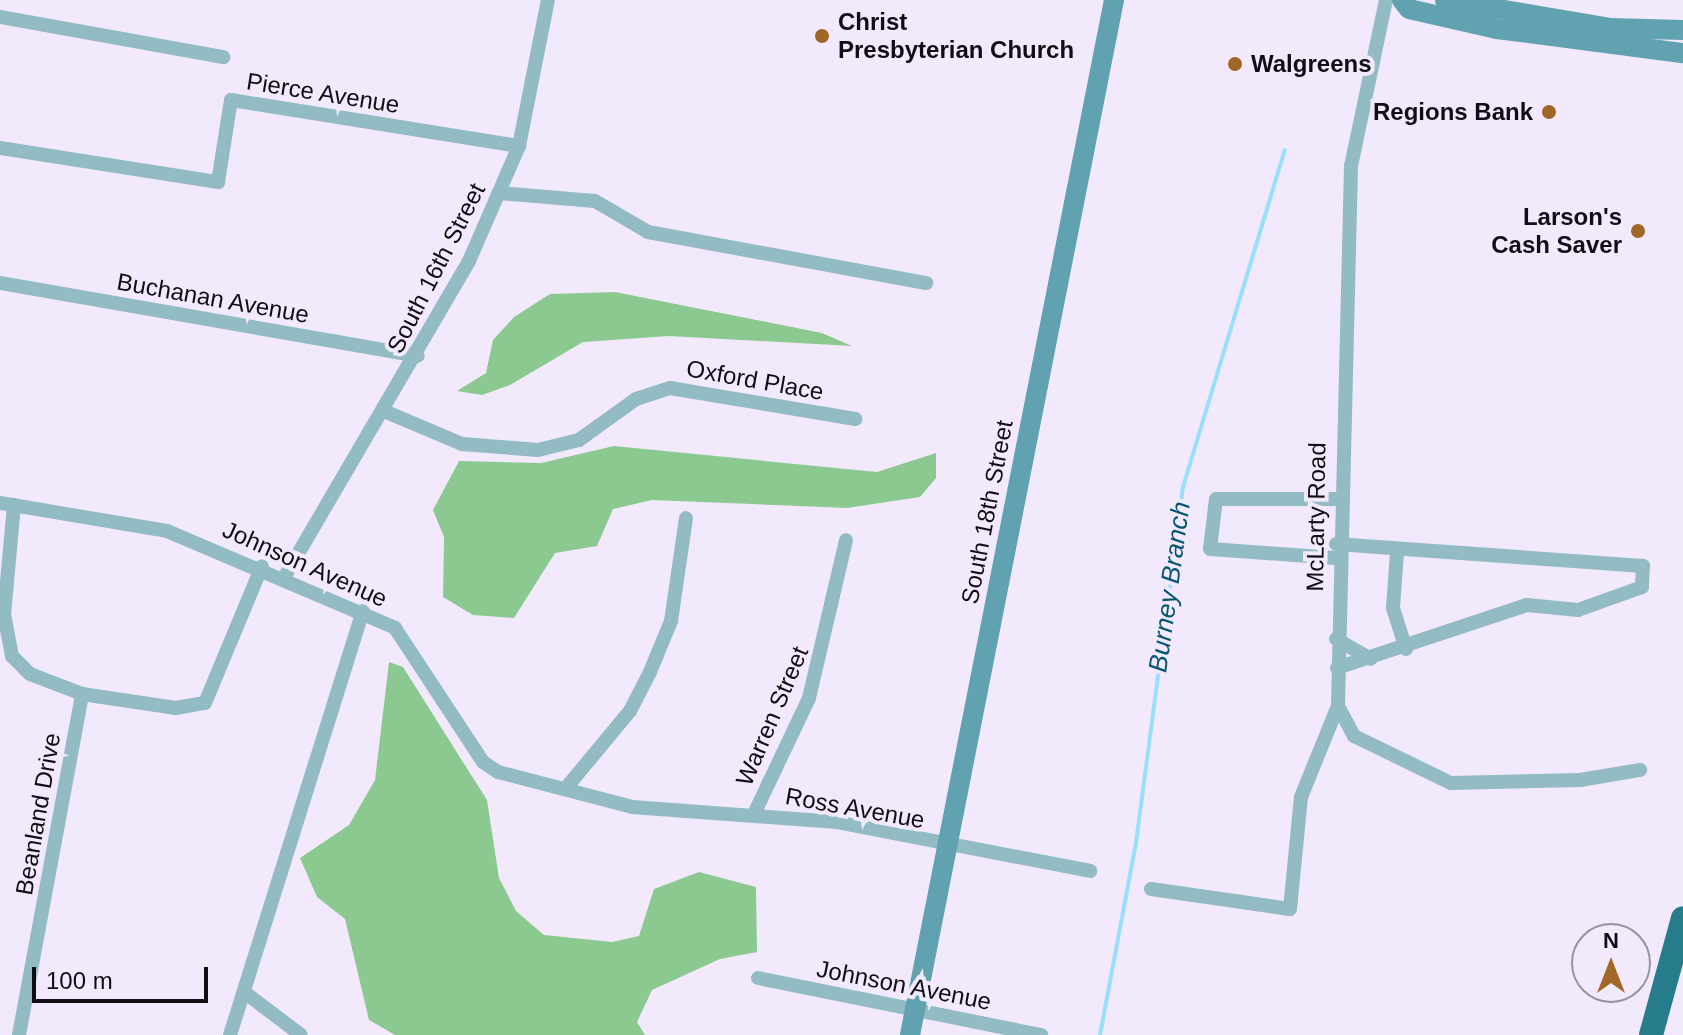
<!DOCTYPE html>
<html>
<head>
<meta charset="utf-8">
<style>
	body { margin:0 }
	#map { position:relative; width:1683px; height:1035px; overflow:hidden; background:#f3e9fd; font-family:Arial,sans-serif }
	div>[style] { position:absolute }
	.forest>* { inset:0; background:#8cc990 }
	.stream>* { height:4px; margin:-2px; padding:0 2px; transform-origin:2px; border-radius:2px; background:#98dffd }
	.street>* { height:14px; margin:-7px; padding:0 7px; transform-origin:7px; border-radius:7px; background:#92bbc4 }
	.secondary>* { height:20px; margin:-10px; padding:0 10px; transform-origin:10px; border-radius:10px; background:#60a2af }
	.highway>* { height:24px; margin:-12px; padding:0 12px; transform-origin:12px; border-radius:12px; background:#277c8b }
	.dots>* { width:22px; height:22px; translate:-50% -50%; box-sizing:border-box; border:4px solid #f3e9fd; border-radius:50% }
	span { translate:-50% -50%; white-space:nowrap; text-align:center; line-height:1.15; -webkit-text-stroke:8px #f3e9fd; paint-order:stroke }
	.poi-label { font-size:24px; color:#100d14; font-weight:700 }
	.left { translate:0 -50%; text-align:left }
	.right { translate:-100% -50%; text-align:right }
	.street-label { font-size:24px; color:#100d14 }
	.water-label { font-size:26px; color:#05566f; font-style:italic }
	.north { position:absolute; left:1571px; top:923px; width:80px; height:80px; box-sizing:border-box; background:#f3e9fd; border:2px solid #9891a0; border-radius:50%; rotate:0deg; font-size:22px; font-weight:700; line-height:32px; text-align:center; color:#100d14 }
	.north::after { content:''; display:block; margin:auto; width:28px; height:36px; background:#a16727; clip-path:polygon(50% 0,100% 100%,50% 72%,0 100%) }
	.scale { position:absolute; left:32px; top:967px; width:176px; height:36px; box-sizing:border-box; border:4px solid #100d14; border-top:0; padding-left:10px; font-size:24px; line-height:28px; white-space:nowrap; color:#100d14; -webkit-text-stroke:6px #f3e9fd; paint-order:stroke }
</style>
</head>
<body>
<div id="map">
	<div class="forest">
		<i style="clip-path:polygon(615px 292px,822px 333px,852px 346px,669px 336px,583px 342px,510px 385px,482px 395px,457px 391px,486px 373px,493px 340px,514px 317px,550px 294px)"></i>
		<i style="clip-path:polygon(614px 446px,877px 472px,936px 453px,936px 478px,920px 497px,847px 508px,652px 500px,613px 509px,597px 546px,555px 553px,514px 618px,473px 615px,443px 597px,444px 537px,433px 510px,459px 461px,541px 463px)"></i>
		<i style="clip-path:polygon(389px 662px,403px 667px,487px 800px,499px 878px,516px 911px,544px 935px,612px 942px,639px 936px,654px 889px,699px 872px,756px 887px,757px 952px,720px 959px,652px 990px,637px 1022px,645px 1035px,395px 1035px,369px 1020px,345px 919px,317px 897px,300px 858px,349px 825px,375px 780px)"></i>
	</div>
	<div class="stream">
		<i style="left:1100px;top:1035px;width:195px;rotate:-79.4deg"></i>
		<i style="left:1136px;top:843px;width:359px;rotate:-82.5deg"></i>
		<i style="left:1183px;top:487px;width:352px;rotate:-73.2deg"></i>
	</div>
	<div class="street">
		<i style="left:1386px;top:0;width:170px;rotate:101.9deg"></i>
		<i style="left:1351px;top:166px;width:540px;rotate:91.38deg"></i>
		<i style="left:1338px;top:706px;width:34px;rotate:62deg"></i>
		<i style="left:1354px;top:736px;width:108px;rotate:25.9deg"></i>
		<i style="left:1451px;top:783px;width:129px;rotate:-1.3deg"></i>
		<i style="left:1580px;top:780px;width:61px;rotate:-9.5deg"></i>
		<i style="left:0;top:17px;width:227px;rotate:10.2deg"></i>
		<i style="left:0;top:148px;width:221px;rotate:8.9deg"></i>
		<i style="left:218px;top:182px;width:83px;rotate:-81deg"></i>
		<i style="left:231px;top:100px;width:292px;rotate:9.1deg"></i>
		<i style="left:499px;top:193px;width:96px;rotate:4.8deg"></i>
		<i style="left:595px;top:201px;width:61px;rotate:30.3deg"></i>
		<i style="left:648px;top:232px;width:283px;rotate:10.4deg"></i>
		<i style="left:0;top:283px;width:424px;rotate:9.9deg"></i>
		<i style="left:384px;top:411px;width:85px;rotate:22.9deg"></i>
		<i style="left:462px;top:444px;width:76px;rotate:4.5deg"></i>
		<i style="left:538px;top:450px;width:42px;rotate:-13.7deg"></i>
		<i style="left:579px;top:440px;width:70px;rotate:-35.7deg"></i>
		<i style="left:636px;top:399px;width:36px;rotate:-18deg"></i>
		<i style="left:670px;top:388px;width:188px;rotate:9.5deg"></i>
		<i style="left:0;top:503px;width:169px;rotate:9.5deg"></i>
		<i style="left:167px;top:531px;width:248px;rotate:23deg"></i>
		<i style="left:395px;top:628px;width:160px;rotate:56.7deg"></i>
		<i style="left:483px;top:762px;width:18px;rotate:34deg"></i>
		<i style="left:498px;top:772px;width:138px;rotate:14.6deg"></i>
		<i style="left:632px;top:807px;width:205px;rotate:4.2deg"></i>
		<i style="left:836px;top:822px;width:259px;rotate:10.9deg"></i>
		<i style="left:14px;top:505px;width:109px;rotate:95.2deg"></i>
		<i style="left:4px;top:614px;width:43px;rotate:79.2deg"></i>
		<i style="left:12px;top:656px;width:25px;rotate:45deg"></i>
		<i style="left:30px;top:674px;width:56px;rotate:21deg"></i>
		<i style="left:82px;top:694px;width:95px;rotate:8.5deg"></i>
		<i style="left:176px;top:708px;width:29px;rotate:-10deg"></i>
		<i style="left:205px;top:703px;width:148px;rotate:-67.4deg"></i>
		<i style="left:1336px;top:544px;width:308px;rotate:4.1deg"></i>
		<i style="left:1643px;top:566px;width:21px;rotate:93deg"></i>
		<i style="left:1642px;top:587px;width:68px;rotate:160.2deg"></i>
		<i style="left:1578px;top:610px;width:51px;rotate:-174.4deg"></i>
		<i style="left:1527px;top:605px;width:200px;rotate:161.7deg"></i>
		<i style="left:1397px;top:553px;width:55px;rotate:94.2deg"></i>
		<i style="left:1393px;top:608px;width:43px;rotate:72.4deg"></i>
		<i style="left:1336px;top:558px;width:126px;rotate:-175.9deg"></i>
		<i style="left:1210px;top:549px;width:50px;rotate:-83.2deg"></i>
		<i style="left:1216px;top:499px;width:123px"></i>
		<i style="left:285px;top:576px;width:365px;rotate:-59.7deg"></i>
		<i style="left:469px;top:261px;width:125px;rotate:-66.5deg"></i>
		<i style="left:519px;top:146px;width:149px;rotate:-78.8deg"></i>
		<i style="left:1336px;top:639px;width:40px;rotate:29.7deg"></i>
		<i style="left:566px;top:788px;width:100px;rotate:-50.3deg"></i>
		<i style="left:630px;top:711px;width:44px;rotate:-62.9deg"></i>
		<i style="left:650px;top:672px;width:55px;rotate:-67.6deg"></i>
		<i style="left:671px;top:621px;width:104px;rotate:-81.7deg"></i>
		<i style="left:754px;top:814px;width:128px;rotate:-64.6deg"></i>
		<i style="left:809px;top:698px;width:162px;rotate:-76.8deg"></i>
		<i style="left:1151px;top:889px;width:140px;rotate:8.2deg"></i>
		<i style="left:1290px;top:909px;width:113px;rotate:-84.4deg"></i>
		<i style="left:1301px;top:797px;width:98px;rotate:-67.9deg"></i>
		<i style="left:758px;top:978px;width:289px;rotate:11.4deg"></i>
		<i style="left:244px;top:992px;width:71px;rotate:37deg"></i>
		<i style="left:19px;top:1035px;width:347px;rotate:-79.5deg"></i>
		<i style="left:230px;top:1035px;width:444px;rotate:-72.6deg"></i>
	</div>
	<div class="secondary">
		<i style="left:1402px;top:0;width:11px;rotate:52deg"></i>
		<i style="left:1409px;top:9px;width:90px;rotate:12.8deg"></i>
		<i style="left:1497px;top:29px;width:188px;rotate:7.4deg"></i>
		<i style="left:1445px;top:0;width:167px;rotate:9.6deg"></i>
		<i style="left:1610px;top:28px;width:73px;rotate:1.6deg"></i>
		<i style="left:910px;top:1035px;width:1055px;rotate:-78.85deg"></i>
	</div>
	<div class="highway">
		<i style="left:1651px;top:1035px;width:121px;rotate:-74.7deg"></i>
	</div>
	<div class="dots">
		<i style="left:822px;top:36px;background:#a16727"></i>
		<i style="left:1235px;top:64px;background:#a16727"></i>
		<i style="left:1549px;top:112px;background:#a16727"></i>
		<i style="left:1638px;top:231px;background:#a16727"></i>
	</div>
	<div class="poi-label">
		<span class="left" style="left:838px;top:36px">Christ<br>Presbyterian Church</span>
		<span class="left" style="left:1251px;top:64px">Walgreens</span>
		<span class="right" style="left:1533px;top:112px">Regions Bank</span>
		<span class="right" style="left:1622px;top:231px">Larson's<br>Cash Saver</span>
	</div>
	<div class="street-label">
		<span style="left:323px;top:93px;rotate:9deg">Pierce Avenue</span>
		<span style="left:436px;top:268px;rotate:-63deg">South 16th Street</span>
		<span style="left:213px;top:298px;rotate:10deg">Buchanan Avenue</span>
		<span style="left:755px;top:380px;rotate:10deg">Oxford Place</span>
		<span style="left:987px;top:512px;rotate:-79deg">South 18th Street</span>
		<span style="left:1316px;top:517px;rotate:-89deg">McLarty Road</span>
		<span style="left:305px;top:564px;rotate:24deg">Johnson Avenue</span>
		<span style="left:772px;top:716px;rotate:-67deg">Warren Street</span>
		<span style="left:855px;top:808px;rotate:10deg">Ross Avenue</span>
		<span style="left:38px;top:814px;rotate:-80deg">Beanland Drive</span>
		<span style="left:904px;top:985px;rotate:11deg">Johnson Avenue</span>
	</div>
	<div class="water-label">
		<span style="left:1170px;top:587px;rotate:-82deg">Burney Branch</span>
	</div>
	<div class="north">N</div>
	<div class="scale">100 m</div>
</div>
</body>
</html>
